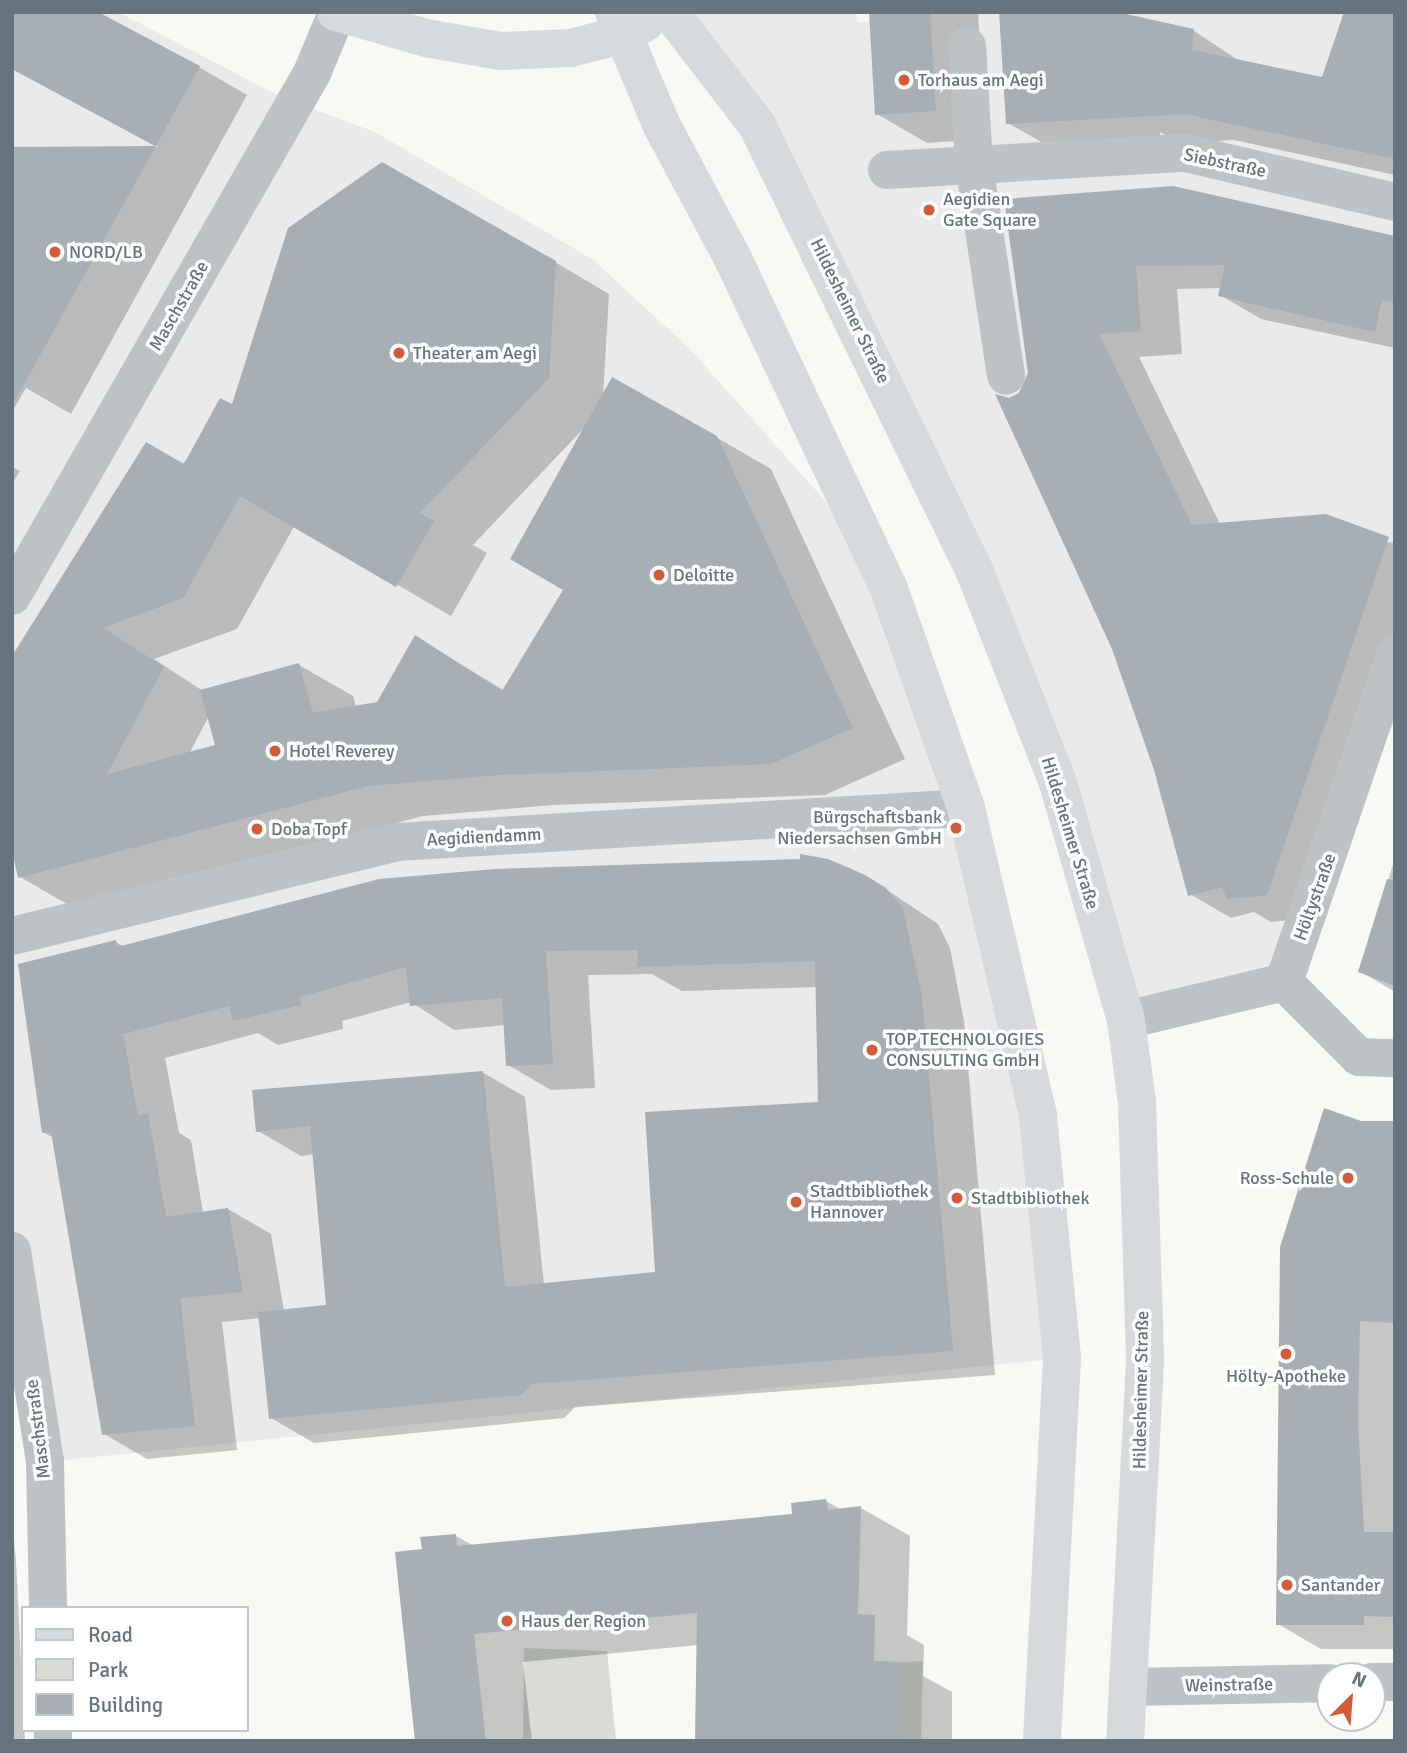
<!DOCTYPE html>
<html>
<head>
<meta charset="utf-8">
<style>
	body { margin:0 }
	#map { position:relative; width:1407px; height:1753px; overflow:hidden; background:#f8f8f5; font-family:Signika,sans-serif }
	div>[style] { position:absolute }
	.built>* { inset:0; background:#e9eae9 }
	.green>* { inset:0; background:#d8dcd5 }
	.shadow>* { inset:0; background:#0003 }
	.building>* { inset:0; background:#a7aeb4 }
	.minor>* { height:38px; margin:-19px; padding:0 19px; transform-origin:19px; border-radius:19px; background:#bdc2c5 }
	.major>* { height:38px; margin:-19px; padding:0 19px; transform-origin:19px; border-radius:19px; background:#d6dadd }
	.dots>* { width:19px; height:19px; translate:-50% -50%; box-sizing:border-box; border:4px solid #fff; border-radius:50% }
	span { translate:-50% -50%; white-space:nowrap; text-align:center; line-height:1.15; -webkit-text-stroke:7px #fff; paint-order:stroke }
	.poi-label { font-size:18px; color:#65747e }
	.left { translate:0 -50%; text-align:left }
	.right { translate:-100% -50%; text-align:right }
	.street-label { font-size:18px; color:#65747e }
	.frame { position:absolute; inset:0; border:14px solid #65747e; pointer-events:none }
	.legend { position:absolute; left:21px; top:1606px; width:228px; height:126px; box-sizing:border-box; background:#fff; border:2px solid #c1c7cb; margin:0; padding:9px 12px; list-style:none; font-size:21px; color:#65747e }
	.legend li { display:flex; align-items:center; gap:14px; height:35px }
	.legend b { width:35px; border:2px solid #c1c7cb }
	.north { position:absolute; left:1316px; top:1662px; width:70px; height:70px; box-sizing:border-box; background:#fff; border:2px solid #c1c7cb; border-radius:50%; rotate:25deg; font-size:19px; font-weight:700; line-height:28px; text-align:center; color:#65747e }
	.north::after { content:''; display:block; margin:auto; width:24px; height:32px; background:#d45a39; clip-path:polygon(50% 0,100% 100%,50% 72%,0 100%) }
</style>
</head>
<body>
<div id="map">
	<div class="built">
		<i style="clip-path:polygon(12px 12px,118px 12px,283px 98px,375px 132px,592px 259px,690px 349px,867px 548px,966px 808px,1062px 1358px,45px 1462px,12px 1251px)"></i>
		<i style="clip-path:polygon(676px 12px,856px 12px,857px 22px,900px 21px,900px 12px,1395px 12px,1395px 720px,1283px 982px,1129px 1018px,978px 573px)"></i>
	</div>
	<div class="green">
		<i style="clip-path:polygon(524px 1648px,607px 1651px,616px 1741px,523px 1741px)"></i>
		<i style="clip-path:polygon(923px 1661px,921px 1741px,903px 1741px,903px 1662px)"></i>
	</div>
	<div class="shadow">
		<i style="clip-path:polygon(12px 12px,199px 67px,247px 95px,71px 414px,26px 388px,12px 412px,12px 149px,158px 147px,12px 69px)"></i>
		<i style="clip-path:polygon(871px 12px,978px 12px,985px 139px,927px 143px,877px 114px)"></i>
		<i style="clip-path:polygon(1395px 12px,1395px 175px,1234px 140px,1180px 143px,1160px 132px,1161px 153px,1069px 158px,1008px 123px,1194px 31px,1241px 62px,1323px 80px)"></i>
		<i style="clip-path:polygon(1006px 201px,1395px 238px,1395px 348px,1261px 319px,1220px 295px,1222px 288px,1177px 289px,1182px 354px,1139px 357px,1220px 524px,1395px 543px,1395px 664px,1308px 918px,1271px 922px,1254px 912px,1231px 918px,1190px 894px,1155px 770px,1114px 648px,1009px 399px,1020px 395px,1029px 374px)"></i>
		<i style="clip-path:polygon(evenodd,555px 262px,609px 294px,603px 397px,716px 437px,771px 469px,905px 759px,825px 795px,554px 805px,423px 816px,74px 908px,20px 877px,12px 660px,233px 406px,555px 262px,584px 428px,565px 590px,505px 691px,416px 637px,378px 703px,356px 707px,353px 696px,299px 665px,203px 691px,154px 659px,237px 629px,295px 525px,451px 616px,487px 553px,473px 545px,584px 428px,555px 262px,209px 716px,217px 746px,189px 754px,209px 716px)"></i>
		<i style="clip-path:polygon(12px 467px,20px 471px,12px 484px)"></i>
		<i style="clip-path:polygon(evenodd,802px 857px,850px 868px,893px 894px,938px 924px,950px 948px,964px 1021px,995px 1375px,575px 1407px,564px 1418px,314px 1443px,271px 1418px,261px 1318px,222px 1322px,237px 1450px,147px 1459px,104px 1434px,54px 1138px,43px 1132px,116px 942px,124px 947px,802px 861px,802px 857px,652px 974px,682px 991px,817px 987px,820px 1103px,657px 1274px,544px 1285px,525px 1097px,482px 1072px,258px 1131px,301px 1156px,315px 1154px,328px 1306px,284px 1311px,271px 1234px,228px 1209px,203px 1213px,191px 1140px,179px 1133px,165px 1058px,258px 1033px,278px 1045px,343px 1029px,342px 1021px,411px 1002px,454px 1030px,505px 1025px,508px 1065px,551px 1090px,595px 1088px,588px 975px,652px 974px)"></i>
		<i style="clip-path:polygon(1395px 858px,1395px 992px,1360px 971px)"></i>
		<i style="clip-path:polygon(1361px 1123px,1395px 1123px,1395px 1649px,1321px 1649px,1278px 1624px)"></i>
		<i style="clip-path:polygon(826px 1501px,842px 1510px,861px 1508px,910px 1536px,907px 1635px,924px 1645px,923px 1676px,952px 1692px,952px 1741px,697px 1741px,698px 1645px,523px 1662px,532px 1741px,417px 1741px,424px 1551px,456px 1536px,474px 1546px,794px 1515px)"></i>
		<i style="clip-path:polygon(12px 1517px,16px 1561px,25px 1741px,12px 1741px)"></i>
	</div>
	<div class="building">
		<i style="clip-path:polygon(12px 12px,98px 12px,200px 66px,12px 406px,12px 147px,155px 146px,12px 69px)"></i>
		<i style="clip-path:polygon(869px 12px,930px 12px,936px 111px,875px 115px)"></i>
		<i style="clip-path:polygon(999px 12px,1117px 12px,1194px 29px,1192px 50px,1322px 77px,1344px 12px,1395px 12px,1395px 159px,1185px 114px,1006px 124px)"></i>
		<i style="clip-path:polygon(382px 162px,556px 261px,549px 378px,420px 513px,434px 521px,396px 587px,240px 496px,183px 598px,103px 628px,164px 667px,107px 774px,215px 745px,200px 690px,299px 663px,313px 713px,377px 702px,415px 635px,502px 691px,563px 590px,510px 559px,612px 377px,717px 436px,853px 728px,771px 764px,499px 775px,368px 786px,18px 878px,12px 850px,12px 656px,146px 442px,184px 464px,220px 398px,232px 404px,288px 228px)"></i>
		<i style="clip-path:polygon(1173px 186px,1395px 236px,1395px 303px,1382px 300px,1375px 332px,1218px 296px,1225px 265px,1136px 266px,1141px 331px,1099px 334px,1192px 525px,1326px 514px,1389px 537px,1267px 895px,1227px 899px,1222px 887px,1188px 896px,1154px 770px,1112px 649px,995px 394px,1009px 398px,1019px 393px,1028px 373px,1004px 199px)"></i>
		<i style="clip-path:polygon(800px 854px,828px 859px,865px 875px,886px 888px,903px 908px,922px 996px,953px 1351px,532px 1384px,521px 1395px,269px 1419px,258px 1312px,326px 1305px,310px 1126px,256px 1132px,252px 1090px,483px 1071px,505px 1287px,655px 1272px,645px 1112px,818px 1102px,815px 961px,637px 967px,638px 950px,546px 951px,553px 1064px,506px 1066px,502px 998px,410px 1006px,406px 967px,300px 997px,301px 1005px,233px 1021px,229px 1006px,123px 1034px,138px 1116px,148px 1113px,166px 1217px,228px 1208px,243px 1292px,180px 1298px,195px 1426px,102px 1435px,51px 1132px,42px 1133px,18px 964px,116px 940px,117px 947px,379px 879px,495px 869px,800px 859px)"></i>
		<i style="clip-path:polygon(1387px 879px,1395px 880px,1395px 986px,1358px 972px)"></i>
		<i style="clip-path:polygon(1324px 1108px,1361px 1121px,1395px 1121px,1395px 1323px,1360px 1321px,1358px 1421px,1364px 1532px,1395px 1532px,1395px 1617px,1364px 1616px,1364px 1625px,1276px 1625px,1280px 1247px)"></i>
		<i style="clip-path:polygon(826px 1499px,828px 1510px,861px 1506px,858px 1614px,875px 1615px,874px 1661px,903px 1662px,903px 1741px,695px 1741px,697px 1613px,474px 1634px,486px 1741px,415px 1741px,395px 1552px,422px 1549px,420px 1537px,456px 1534px,457px 1546px,792px 1514px,791px 1503px)"></i>
	</div>
	<div class="minor">
		<i style="left:967px;top:46px;width:118px;rotate:86.6deg"></i>
		<i style="left:974px;top:164px;width:214px;rotate:81.4deg"></i>
		<i style="left:887px;top:170px;width:299px;rotate:-3.3deg"></i>
		<i style="left:1186px;top:153px;width:215px;rotate:13.2deg"></i>
		<i style="left:12px;top:596px;width:603px;rotate:-60.16deg"></i>
		<i style="left:312px;top:73px;width:65px;rotate:-67.4deg"></i>
		<i style="left:12px;top:936px;width:396px;rotate:-13.7deg"></i>
		<i style="left:397px;top:842px;width:570px;rotate:-3.42deg"></i>
		<i style="left:1284px;top:982px;width:344px;rotate:-71.2deg"></i>
		<i style="left:1284px;top:982px;width:106px;rotate:45deg"></i>
		<i style="left:1359px;top:1057px;width:36px;rotate:2deg"></i>
		<i style="left:1126px;top:1020px;width:163px;rotate:-13.5deg"></i>
		<i style="left:12px;top:1251px;width:214px;rotate:81.1deg"></i>
		<i style="left:45px;top:1462px;width:146px;rotate:88.8deg"></i>
		<i style="left:1372px;top:1682px;width:23px"></i>
		<i style="left:1129px;top:1687px;width:201px;rotate:-1.1deg"></i>
		<i style="left:53px;top:1730px;width:11px;rotate:90deg"></i>
	</div>
	<div class="major">
		<i style="left:336px;top:12px;width:94px;rotate:16.1deg"></i>
		<i style="left:426px;top:38px;width:75px;rotate:10deg"></i>
		<i style="left:500px;top:51px;width:70px;rotate:-2.5deg"></i>
		<i style="left:570px;top:48px;width:54px;rotate:-14deg"></i>
		<i style="left:622px;top:35px;width:26px;rotate:-28deg"></i>
		<i style="left:614px;top:12px;width:121px;rotate:67.2deg"></i>
		<i style="left:661px;top:124px;width:155px;rotate:61.9deg"></i>
		<i style="left:734px;top:261px;width:363px;rotate:64.7deg"></i>
		<i style="left:889px;top:589px;width:232px;rotate:70.6deg"></i>
		<i style="left:966px;top:808px;width:316px;rotate:76.8deg"></i>
		<i style="left:1038px;top:1116px;width:243px;rotate:84.3deg"></i>
		<i style="left:1062px;top:1358px;width:384px;rotate:93deg"></i>
		<i style="left:670px;top:12px;width:143px;rotate:52.4deg"></i>
		<i style="left:757px;top:125px;width:497px;rotate:64deg"></i>
		<i style="left:975px;top:572px;width:227px;rotate:68.5deg"></i>
		<i style="left:1058px;top:783px;width:247px;rotate:74deg"></i>
		<i style="left:1126px;top:1020px;width:83px;rotate:82.4deg"></i>
		<i style="left:1137px;top:1102px;width:260px;rotate:88.2deg"></i>
		<i style="left:1145px;top:1362px;width:380px;rotate:93deg"></i>
	</div>
	<div class="dots">
		<i style="left:904px;top:80px;background:#d45a39"></i>
		<i style="left:929px;top:210px;background:#d45a39"></i>
		<i style="left:55px;top:252px;background:#d45a39"></i>
		<i style="left:399px;top:353px;background:#d45a39"></i>
		<i style="left:659px;top:575px;background:#d45a39"></i>
		<i style="left:275px;top:751px;background:#d45a39"></i>
		<i style="left:956px;top:828px;background:#d45a39"></i>
		<i style="left:257px;top:829px;background:#d45a39"></i>
		<i style="left:872px;top:1050px;background:#d45a39"></i>
		<i style="left:1348px;top:1178px;background:#d45a39"></i>
		<i style="left:957px;top:1198px;background:#d45a39"></i>
		<i style="left:796px;top:1202px;background:#d45a39"></i>
		<i style="left:1286px;top:1354px;background:#d45a39"></i>
		<i style="left:1287px;top:1585px;background:#d45a39"></i>
		<i style="left:507px;top:1621px;background:#d45a39"></i>
	</div>
	<div class="poi-label">
		<span class="left" style="left:918px;top:80px">Torhaus am Aegi</span>
		<span class="left" style="left:943px;top:210px">Aegidien<br>Gate Square</span>
		<span class="left" style="left:69px;top:252px">NORD/LB</span>
		<span class="left" style="left:413px;top:353px">Theater am Aegi</span>
		<span class="left" style="left:673px;top:575px">Deloitte</span>
		<span class="left" style="left:289px;top:751px">Hotel Reverey</span>
		<span class="right" style="left:942px;top:828px">Bürgschaftsbank<br>Niedersachsen GmbH</span>
		<span class="left" style="left:271px;top:829px">Doba Topf</span>
		<span class="left" style="left:886px;top:1050px">TOP TECHNOLOGIES<br>CONSULTING GmbH</span>
		<span class="right" style="left:1334px;top:1178px">Ross-Schule</span>
		<span class="left" style="left:810px;top:1202px">Stadtbibliothek<br>Hannover</span>
		<span class="left" style="left:971px;top:1198px">Stadtbibliothek</span>
		<span style="left:1286px;top:1376px">Hölty-Apotheke</span>
		<span class="left" style="left:1301px;top:1585px">Santander</span>
		<span class="left" style="left:521px;top:1621px">Haus der Region</span>
	</div>
	<div class="street-label">
		<span style="left:1225px;top:163px;rotate:12deg">Siebstraße</span>
		<span style="left:179px;top:306px;rotate:-60deg">Maschstraße</span>
		<span style="left:850px;top:311px;rotate:64deg">Hildesheimer Straße</span>
		<span style="left:1070px;top:833px;rotate:73deg">Hildesheimer Straße</span>
		<span style="left:484px;top:837px;rotate:-3deg">Aegidiendamm</span>
		<span style="left:1315px;top:897px;rotate:-70deg">Höltystraße</span>
		<span style="left:1141px;top:1390px;rotate:-89deg">Hildesheimer Straße</span>
		<span style="left:38px;top:1429px;rotate:-97deg">Maschstraße</span>
		<span style="left:1229px;top:1685px;rotate:-1deg">Weinstraße</span>
	</div>
	<div class="frame"></div>
	<ul class="legend">
	<li><b style="height:9px;background:#d6dadd"></b>Road</li>
	<li><b style="height:19px;background:#d8dcd5"></b>Park</li>
	<li><b style="height:19px;background:#a7aeb4"></b>Building</li>
	</ul>
	<div class="north">N</div>
</div>
</body>
</html>
